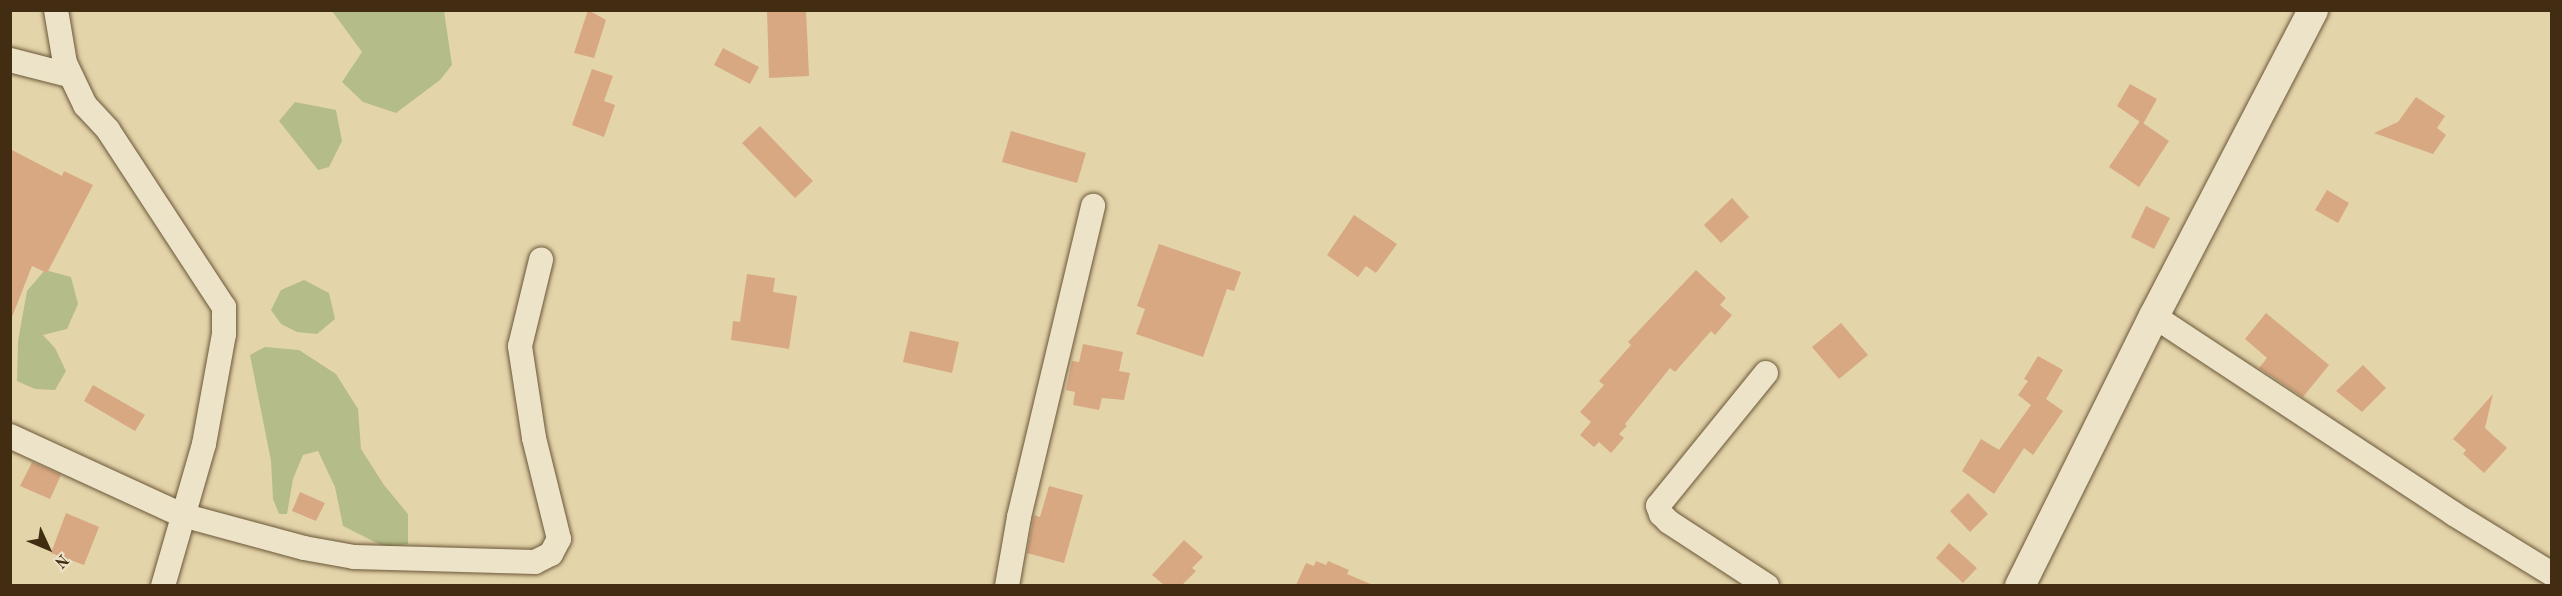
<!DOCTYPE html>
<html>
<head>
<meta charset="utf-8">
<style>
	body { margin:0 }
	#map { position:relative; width:2562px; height:596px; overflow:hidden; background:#e4d4aa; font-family:"Old Standard TT",serif }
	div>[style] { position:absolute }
	.green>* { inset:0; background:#b4bd89 }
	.building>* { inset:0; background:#d8a882 }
	.roads { filter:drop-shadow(0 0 2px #6a5738) drop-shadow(0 0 2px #6a5738) }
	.minor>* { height:24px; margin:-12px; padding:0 12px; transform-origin:12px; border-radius:12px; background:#ede3c8 }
	.tertiary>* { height:30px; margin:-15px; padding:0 15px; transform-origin:15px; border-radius:15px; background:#ede3c8 }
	span { translate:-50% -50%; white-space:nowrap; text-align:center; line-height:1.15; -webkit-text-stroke:4.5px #ede3c8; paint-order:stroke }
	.frame { position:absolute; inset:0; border:12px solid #422d12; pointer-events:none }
	.north { position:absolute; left:18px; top:518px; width:60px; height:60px; -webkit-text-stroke:4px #ede3c8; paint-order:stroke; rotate:134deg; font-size:16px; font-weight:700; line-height:24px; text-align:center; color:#422d12 }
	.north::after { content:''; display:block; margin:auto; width:21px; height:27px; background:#422d12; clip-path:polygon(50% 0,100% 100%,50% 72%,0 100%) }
</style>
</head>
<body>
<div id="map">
	<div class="green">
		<i style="clip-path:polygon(332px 11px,444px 11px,452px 65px,440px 80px,396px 113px,363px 102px,342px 82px,362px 52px)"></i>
		<i style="clip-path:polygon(295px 102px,336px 110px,342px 141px,329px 167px,318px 170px,279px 121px)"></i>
		<i style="clip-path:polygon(45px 270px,71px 277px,78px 304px,67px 329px,43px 335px,55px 348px,66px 371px,55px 390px,35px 389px,17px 381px,18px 341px,27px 291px)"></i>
		<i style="clip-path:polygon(304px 280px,329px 293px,335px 319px,317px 334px,297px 332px,281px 324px,271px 310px,281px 290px)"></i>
		<i style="clip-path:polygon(265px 347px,299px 350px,336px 374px,358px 409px,361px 449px,384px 485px,408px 514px,408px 544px,385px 547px,343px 526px,335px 487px,318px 451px,303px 455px,293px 479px,287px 514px,279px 514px,273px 499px,271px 461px,250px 355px)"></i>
	</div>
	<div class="building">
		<i style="clip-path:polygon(588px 10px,606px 20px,594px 58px,574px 53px)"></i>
		<i style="clip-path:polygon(767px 10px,806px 10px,809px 76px,769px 78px)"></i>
		<i style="clip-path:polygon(723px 48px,759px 67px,750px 84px,714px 65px)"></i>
		<i style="clip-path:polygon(592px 69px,613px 76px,604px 101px,615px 105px,604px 137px,572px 125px)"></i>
		<i style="clip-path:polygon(2130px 84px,2157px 99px,2143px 124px,2117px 106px)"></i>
		<i style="clip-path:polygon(2416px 97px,2445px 116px,2437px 128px,2446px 135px,2433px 154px,2374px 133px,2398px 122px)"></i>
		<i style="clip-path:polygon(2140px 121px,2169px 141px,2139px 187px,2109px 167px)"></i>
		<i style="clip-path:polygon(760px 126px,813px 181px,795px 198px,742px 143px)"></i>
		<i style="clip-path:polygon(1011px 131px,1086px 153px,1077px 183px,1002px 162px)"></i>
		<i style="clip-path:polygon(10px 149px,62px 176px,64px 171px,93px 185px,47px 273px,32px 266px,12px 317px)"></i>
		<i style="clip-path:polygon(2327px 190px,2349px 203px,2338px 223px,2315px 210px)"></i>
		<i style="clip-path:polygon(1732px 198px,1749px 217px,1721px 243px,1704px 225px)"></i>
		<i style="clip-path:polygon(2146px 206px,2170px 218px,2154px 249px,2131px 237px)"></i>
		<i style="clip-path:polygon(1354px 215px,1397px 244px,1376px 273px,1366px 266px,1358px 277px,1327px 255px)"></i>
		<i style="clip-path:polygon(1159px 244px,1241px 272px,1234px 291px,1227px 289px,1203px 357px,1136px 334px,1145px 309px,1137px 306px)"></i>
		<i style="clip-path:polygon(1696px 270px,1726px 298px,1720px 305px,1732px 315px,1715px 335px,1711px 331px,1675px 372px,1670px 368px,1625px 424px,1627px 426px,1619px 434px,1624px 438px,1611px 453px,1599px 442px,1594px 447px,1580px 435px,1591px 422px,1580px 412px,1604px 385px,1599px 381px,1631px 345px,1628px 342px)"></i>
		<i style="clip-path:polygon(747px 274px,775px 278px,773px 292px,797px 296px,789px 349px,731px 340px,733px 321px,740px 322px)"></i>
		<i style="clip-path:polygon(2266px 313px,2329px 365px,2303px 397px,2259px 368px,2267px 358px,2245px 339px)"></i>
		<i style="clip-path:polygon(1841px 323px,1868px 355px,1839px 379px,1812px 347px)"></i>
		<i style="clip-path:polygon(910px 331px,959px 342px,952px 373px,903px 362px)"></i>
		<i style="clip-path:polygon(1083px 344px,1123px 352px,1119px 371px,1130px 373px,1124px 400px,1102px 398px,1099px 410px,1073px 405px,1075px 392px,1066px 390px,1072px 361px,1079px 362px)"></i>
		<i style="clip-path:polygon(2038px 356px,2063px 370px,2046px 399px,2063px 411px,2033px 455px,2024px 448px,1994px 494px,1962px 471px,1981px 439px,1999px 450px,2031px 405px,2018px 395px,2028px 381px,2024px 379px)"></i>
		<i style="clip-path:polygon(2363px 365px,2386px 388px,2362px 412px,2336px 391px)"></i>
		<i style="clip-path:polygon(93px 385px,145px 415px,135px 431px,84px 401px)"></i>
		<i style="clip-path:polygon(2493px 394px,2485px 428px,2507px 448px,2484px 473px,2463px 454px,2466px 450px,2453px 439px)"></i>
		<i style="clip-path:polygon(32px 462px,61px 475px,50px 499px,20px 486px)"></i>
		<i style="clip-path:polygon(1049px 486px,1083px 495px,1064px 563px,1027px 553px,1034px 515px,1040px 517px)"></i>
		<i style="clip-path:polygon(300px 492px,325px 503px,316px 521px,292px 511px)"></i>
		<i style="clip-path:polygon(1968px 493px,1988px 514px,1970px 532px,1950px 511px)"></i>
		<i style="clip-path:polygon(66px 513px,99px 527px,84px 565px,51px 553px)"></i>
		<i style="clip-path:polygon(1184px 540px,1203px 557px,1192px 568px,1196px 571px,1182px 585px,1164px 585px,1152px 575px)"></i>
		<i style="clip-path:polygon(1949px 543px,1977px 568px,1963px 583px,1936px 558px)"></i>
		<i style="clip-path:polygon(1316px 561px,1326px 565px,1328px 561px,1349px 570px,1347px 574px,1373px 585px,1296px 585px,1306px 563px,1314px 566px)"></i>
	</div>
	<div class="roads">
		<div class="minor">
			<i style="left:56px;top:10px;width:54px;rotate:80.4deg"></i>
			<i style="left:65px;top:63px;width:47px;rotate:64.5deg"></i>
			<i style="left:85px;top:105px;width:34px;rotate:47deg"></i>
			<i style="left:108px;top:130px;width:212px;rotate:56.8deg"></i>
			<i style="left:224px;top:307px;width:27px;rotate:90deg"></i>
			<i style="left:224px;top:334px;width:112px;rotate:100.3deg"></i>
			<i style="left:204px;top:444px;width:148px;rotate:106.1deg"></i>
			<i style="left:10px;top:60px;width:61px;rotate:14.3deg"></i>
			<i style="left:2154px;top:316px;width:359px;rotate:33.4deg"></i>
			<i style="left:2454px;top:514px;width:115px;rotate:31.5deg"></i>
			<i style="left:1766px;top:373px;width:171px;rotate:129.1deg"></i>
			<i style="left:1658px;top:506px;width:9px;rotate:69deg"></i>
			<i style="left:1661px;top:514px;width:11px;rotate:45deg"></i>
			<i style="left:1669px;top:522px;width:117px;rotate:33.1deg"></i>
			<i style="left:10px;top:436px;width:189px;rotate:24.7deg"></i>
			<i style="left:182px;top:515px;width:126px;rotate:15.1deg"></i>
			<i style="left:304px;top:548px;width:51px;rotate:10.2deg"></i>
			<i style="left:354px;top:557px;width:181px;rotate:1.6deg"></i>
			<i style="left:535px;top:562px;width:18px;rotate:-27deg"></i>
			<i style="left:551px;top:554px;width:17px;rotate:-62deg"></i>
			<i style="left:559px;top:539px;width:104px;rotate:-103.9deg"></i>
			<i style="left:534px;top:438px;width:93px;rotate:-98.7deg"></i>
			<i style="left:520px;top:346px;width:89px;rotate:-76.3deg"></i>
			<i style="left:1007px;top:586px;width:70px;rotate:-80.1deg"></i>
			<i style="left:1019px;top:517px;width:320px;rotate:-76.6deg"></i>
		</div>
		<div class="tertiary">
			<i style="left:2020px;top:586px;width:301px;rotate:-63.6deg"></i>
			<i style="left:2154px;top:316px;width:345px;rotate:-62.5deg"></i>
		</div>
	</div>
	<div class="frame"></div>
	<div class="north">N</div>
</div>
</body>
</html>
